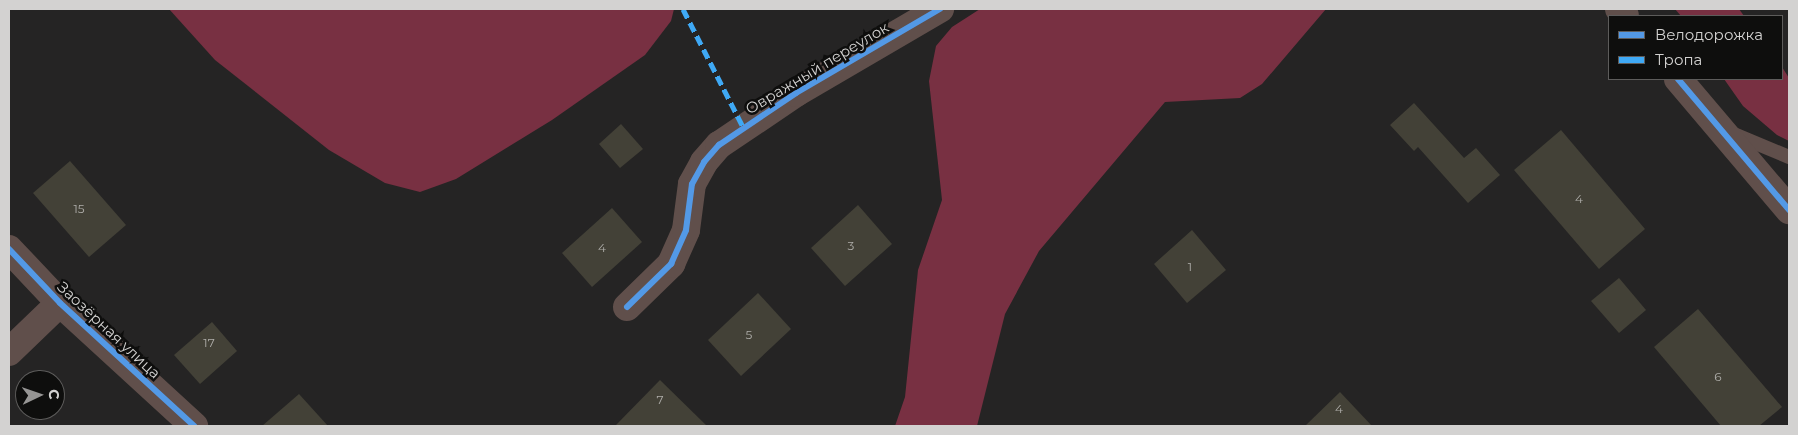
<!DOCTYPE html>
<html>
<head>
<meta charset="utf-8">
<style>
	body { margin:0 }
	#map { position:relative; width:1798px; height:435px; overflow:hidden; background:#252424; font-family:Montserrat,sans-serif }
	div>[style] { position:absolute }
	.forest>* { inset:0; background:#783042 }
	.building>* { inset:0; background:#434137 }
	.lane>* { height:14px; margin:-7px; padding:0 7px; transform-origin:7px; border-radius:7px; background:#604f4b }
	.street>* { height:28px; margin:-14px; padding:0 14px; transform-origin:14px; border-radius:14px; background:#604f4b }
	.quiet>* { height:5px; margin-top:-2.5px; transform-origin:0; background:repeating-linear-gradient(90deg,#3fa9f5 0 10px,transparent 0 15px) }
	.cycleway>* { height:6px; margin:-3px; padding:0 3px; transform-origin:3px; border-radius:3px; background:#5399e6 }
	span { translate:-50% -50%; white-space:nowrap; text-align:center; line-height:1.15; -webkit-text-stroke:5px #0e0e0d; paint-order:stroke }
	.number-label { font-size:12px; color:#afaeaa }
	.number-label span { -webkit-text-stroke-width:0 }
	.street-label { font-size:15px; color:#d3d2d1 }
	.frame { position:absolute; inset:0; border:10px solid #d3d2d1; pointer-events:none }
	.legend { position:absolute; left:1608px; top:15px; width:175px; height:65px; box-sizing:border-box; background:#0e0e0d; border:1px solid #5d5c5b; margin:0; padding:6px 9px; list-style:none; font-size:15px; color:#d3d2d1 }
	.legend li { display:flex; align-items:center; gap:10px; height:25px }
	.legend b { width:25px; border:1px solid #5d5c5b }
	.north { position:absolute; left:15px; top:370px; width:50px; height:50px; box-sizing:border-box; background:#0e0e0d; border:1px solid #5d5c5b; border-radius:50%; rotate:87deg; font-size:14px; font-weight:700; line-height:20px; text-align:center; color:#d3d2d1 }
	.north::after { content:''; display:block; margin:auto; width:18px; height:22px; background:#969594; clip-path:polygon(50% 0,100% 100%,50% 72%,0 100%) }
</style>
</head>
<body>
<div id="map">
	<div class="forest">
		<i style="clip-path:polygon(169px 9px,674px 9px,671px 21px,645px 55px,552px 120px,456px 179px,420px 192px,385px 183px,329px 150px,215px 60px)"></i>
		<i style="clip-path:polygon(980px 9px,1326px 9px,1262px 84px,1240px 98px,1165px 102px,1039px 251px,1005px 314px,977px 426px,895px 426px,905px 397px,918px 270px,942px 200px,929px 81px,936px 46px,952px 27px)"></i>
		<i style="clip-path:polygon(1675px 9px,1739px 9px,1744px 16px,1681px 16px)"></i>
		<i style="clip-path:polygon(1782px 67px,1789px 78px,1789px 141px,1777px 135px,1743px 106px,1724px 79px,1782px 79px)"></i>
	</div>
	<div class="building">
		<i style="clip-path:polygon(1414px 103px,1464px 158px,1476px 148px,1500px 175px,1468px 203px,1418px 147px,1414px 151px,1390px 125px)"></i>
		<i style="clip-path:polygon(621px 124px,643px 149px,620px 168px,599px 144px)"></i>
		<i style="clip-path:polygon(1561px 130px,1645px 229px,1599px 269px,1514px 170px)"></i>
		<i style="clip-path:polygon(70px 161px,126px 225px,89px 257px,33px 193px)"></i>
		<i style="clip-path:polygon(858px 205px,892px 244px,845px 286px,811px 248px)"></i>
		<i style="clip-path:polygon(612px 208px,642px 242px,592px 287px,562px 253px)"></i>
		<i style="clip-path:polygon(1192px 230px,1226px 270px,1187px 303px,1154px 264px)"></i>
		<i style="clip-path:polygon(1619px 278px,1646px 310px,1619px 333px,1591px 301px)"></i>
		<i style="clip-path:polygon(758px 293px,791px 329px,741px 376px,708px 340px)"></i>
		<i style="clip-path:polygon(1698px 309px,1782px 407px,1759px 426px,1721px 426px,1654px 347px)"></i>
		<i style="clip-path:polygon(212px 322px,237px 351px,200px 384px,174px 355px)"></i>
		<i style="clip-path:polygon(660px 380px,707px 426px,615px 426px)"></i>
		<i style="clip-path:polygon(1340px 392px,1372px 426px,1305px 426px)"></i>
		<i style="clip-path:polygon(299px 394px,328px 426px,262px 426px)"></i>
	</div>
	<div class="lane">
		<i style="left:1729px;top:132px;width:65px;rotate:22.6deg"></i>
	</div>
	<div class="street">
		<i style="left:1619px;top:9px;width:9px;rotate:49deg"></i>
		<i style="left:1678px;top:79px;width:172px;rotate:49.7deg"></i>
		<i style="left:9px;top:249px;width:74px;rotate:46.6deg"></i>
		<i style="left:60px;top:303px;width:182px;rotate:42.5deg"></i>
		<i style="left:627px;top:307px;width:62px;rotate:-44.3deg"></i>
		<i style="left:671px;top:264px;width:37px;rotate:-66deg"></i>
		<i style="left:686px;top:230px;width:46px;rotate:-82.6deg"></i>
		<i style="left:692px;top:184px;width:25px;rotate:-61deg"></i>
		<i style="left:704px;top:162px;width:23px;rotate:-49deg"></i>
		<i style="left:719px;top:145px;width:93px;rotate:-34deg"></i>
		<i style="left:796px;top:93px;width:167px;rotate:-30.3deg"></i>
		<i style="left:9px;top:352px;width:71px;rotate:-43.9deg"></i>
	</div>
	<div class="quiet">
		<i style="left:683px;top:9px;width:132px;rotate:63deg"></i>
	</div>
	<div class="cycleway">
		<i style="left:1678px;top:79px;width:172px;rotate:49.7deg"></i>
		<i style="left:9px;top:249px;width:74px;rotate:46.6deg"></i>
		<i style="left:60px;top:303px;width:182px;rotate:42.5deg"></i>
		<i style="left:627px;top:307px;width:62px;rotate:-44.3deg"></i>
		<i style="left:671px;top:264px;width:37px;rotate:-66deg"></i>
		<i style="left:686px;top:230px;width:46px;rotate:-82.6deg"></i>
		<i style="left:692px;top:184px;width:25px;rotate:-61deg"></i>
		<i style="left:704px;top:162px;width:23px;rotate:-49deg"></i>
		<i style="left:719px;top:145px;width:93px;rotate:-34deg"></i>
		<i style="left:796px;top:93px;width:167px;rotate:-30.3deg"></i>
	</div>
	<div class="number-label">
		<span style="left:1579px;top:199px">4</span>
		<span style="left:79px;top:209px">15</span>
		<span style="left:851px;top:246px">3</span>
		<span style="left:602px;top:248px">4</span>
		<span style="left:1190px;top:267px">1</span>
		<span style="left:749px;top:335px">5</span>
		<span style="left:209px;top:343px">17</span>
		<span style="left:1718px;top:377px">6</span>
		<span style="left:660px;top:400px">7</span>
		<span style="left:1339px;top:409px">4</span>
	</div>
	<div class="street-label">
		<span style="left:817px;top:68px;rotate:-31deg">Овражный переулок</span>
		<span style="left:109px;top:330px;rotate:43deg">Заозёрная улица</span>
	</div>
	<div class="frame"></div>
	<ul class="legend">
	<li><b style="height:6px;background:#5399e6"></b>Велодорожка</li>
	<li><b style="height:6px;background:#3fa9f5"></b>Тропа</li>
	</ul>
	<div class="north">С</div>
</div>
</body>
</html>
